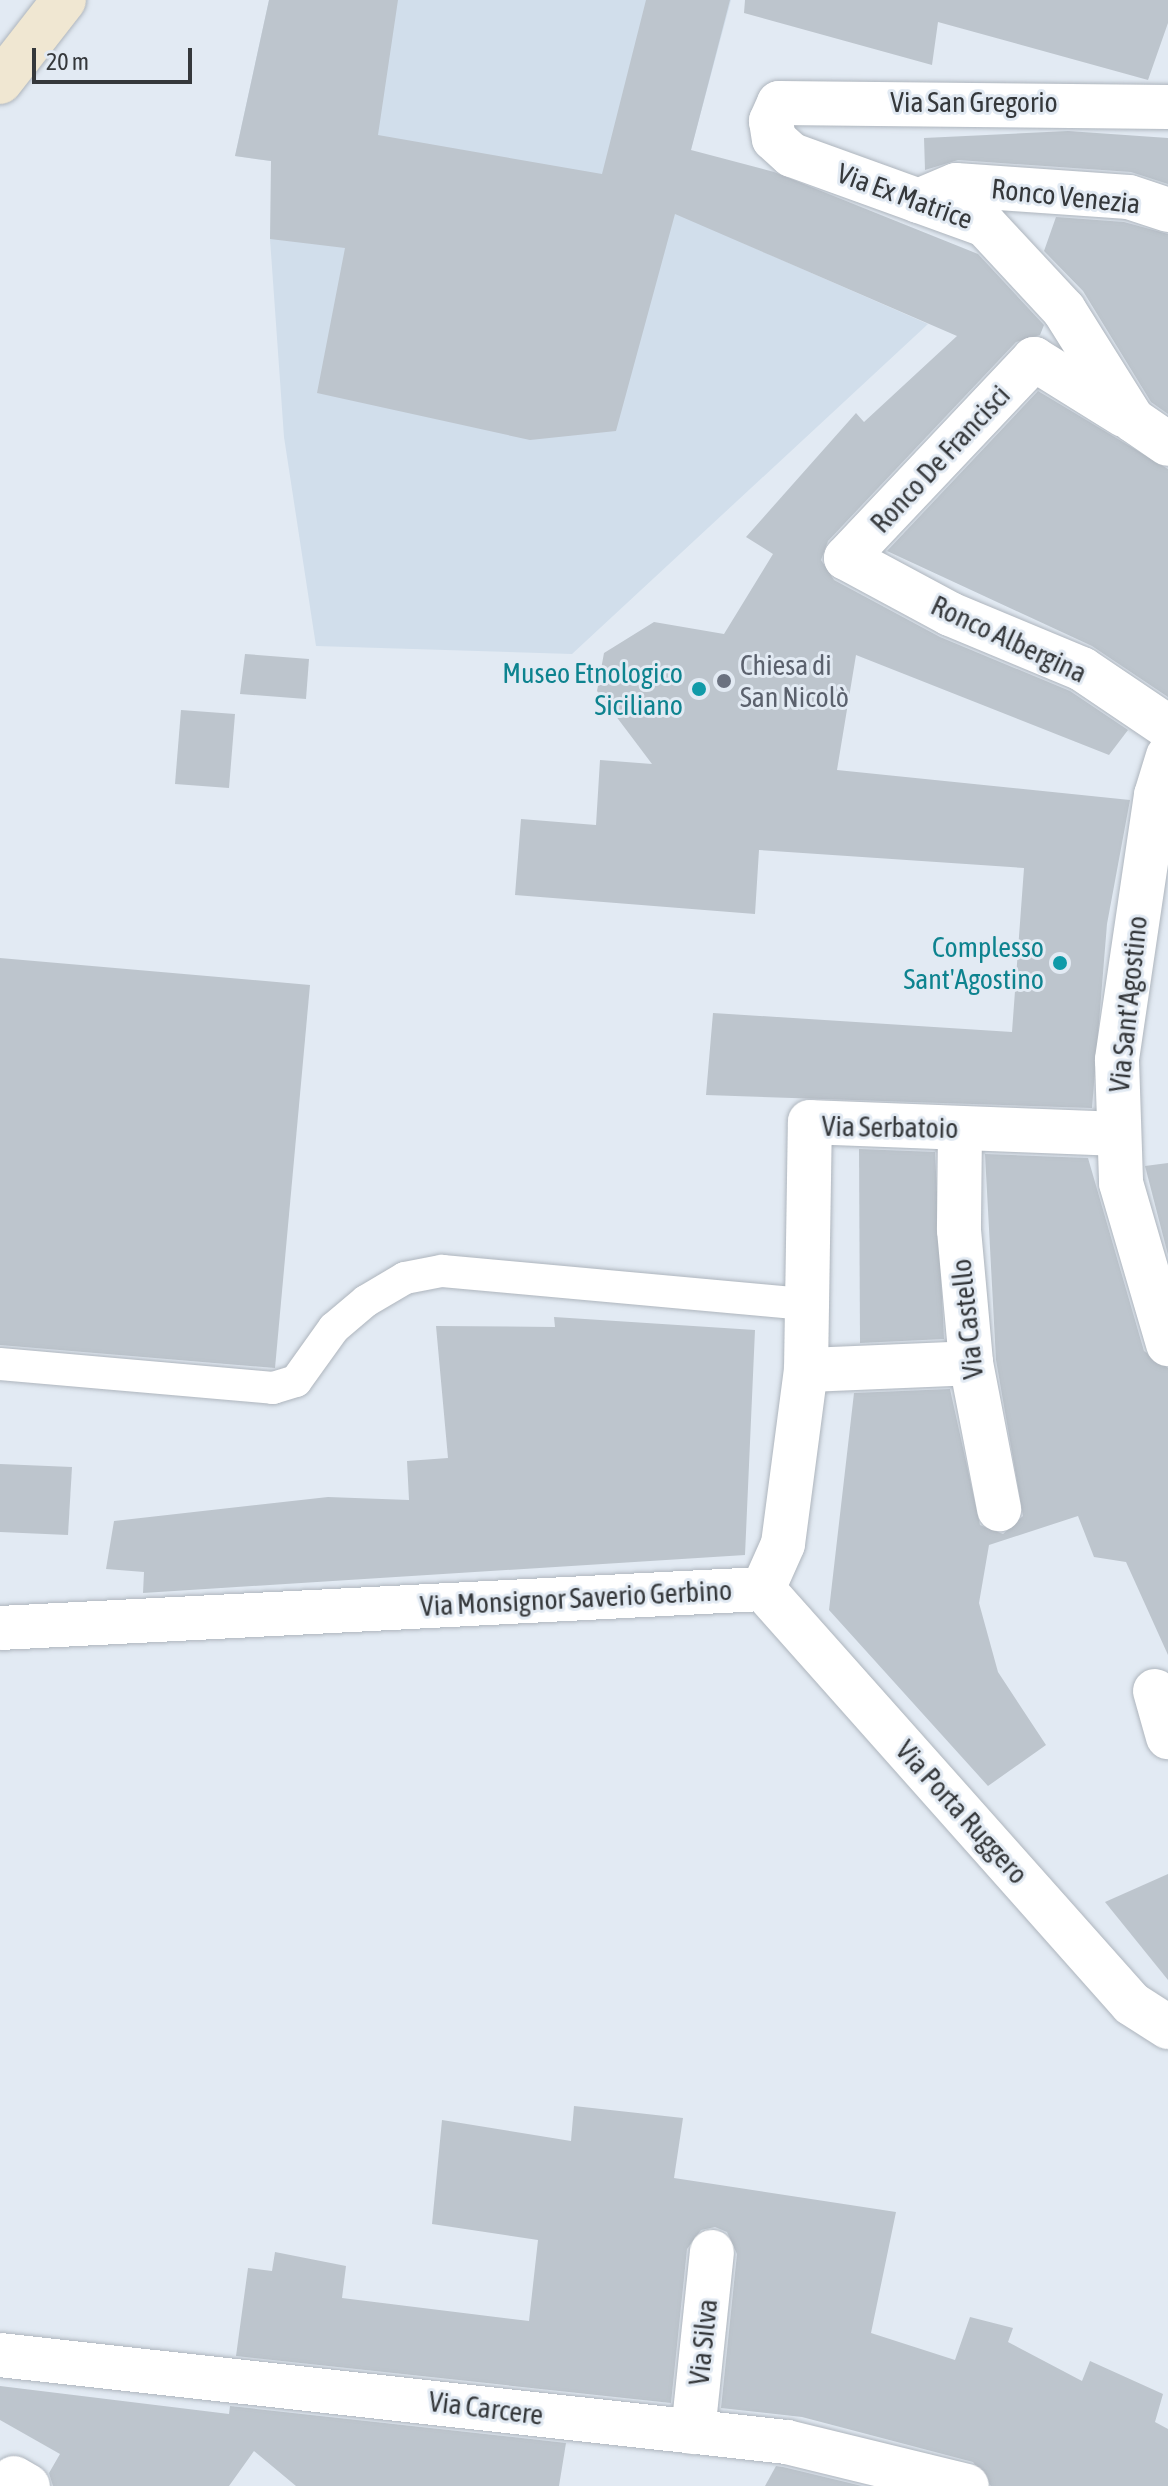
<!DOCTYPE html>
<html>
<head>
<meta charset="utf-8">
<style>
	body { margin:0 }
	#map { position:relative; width:1168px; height:2486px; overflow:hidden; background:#e2eaf3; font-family:"Asap Condensed",sans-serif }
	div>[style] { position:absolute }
	.built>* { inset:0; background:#d1deeb }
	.building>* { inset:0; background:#bdc5cd }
	.roads { filter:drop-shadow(0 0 2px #aeb5bd) drop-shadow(0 0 2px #aeb5bd) }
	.service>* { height:32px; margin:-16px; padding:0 16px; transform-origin:16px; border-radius:16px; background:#fff }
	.pedestrian>* { height:44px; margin:-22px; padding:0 22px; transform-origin:22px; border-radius:22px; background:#fff }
	.minor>* { height:44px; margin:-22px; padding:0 22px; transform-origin:22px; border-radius:22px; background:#fff }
	.secondary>* { height:44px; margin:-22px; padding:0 22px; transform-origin:22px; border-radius:22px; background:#f0e7d2 }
	.dots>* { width:22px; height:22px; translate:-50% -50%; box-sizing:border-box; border:4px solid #e2eaf3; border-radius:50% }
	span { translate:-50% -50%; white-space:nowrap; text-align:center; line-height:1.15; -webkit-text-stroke:6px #e2eaf3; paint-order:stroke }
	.street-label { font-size:28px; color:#35383b }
	.worship-label { font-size:28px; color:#5b616d }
	.left { translate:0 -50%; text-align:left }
	.culture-label { font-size:28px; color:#0d838f }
	.right { translate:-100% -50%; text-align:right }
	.scale { position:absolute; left:32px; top:48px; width:160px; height:36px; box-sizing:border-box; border:4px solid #35383b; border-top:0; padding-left:10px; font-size:24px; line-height:28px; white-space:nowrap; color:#35383b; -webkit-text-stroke:6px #e2eaf3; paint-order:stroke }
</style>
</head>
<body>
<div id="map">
	<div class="built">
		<i style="clip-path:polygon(269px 0,731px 0,690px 153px,743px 243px,928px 324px,572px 654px,316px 646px,284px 437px,270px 239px,278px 162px,235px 156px)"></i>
	</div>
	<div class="building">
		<i style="clip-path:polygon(269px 0,398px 0,378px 135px,602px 174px,646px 0,730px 0,691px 150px,774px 172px,978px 254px,1044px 325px,1040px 335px,1016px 342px,828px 541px,821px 560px,834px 580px,940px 637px,1070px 691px,1128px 730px,1109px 755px,856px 655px,837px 770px,1130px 800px,1107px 924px,1092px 1108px,706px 1095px,713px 1013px,1012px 1032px,1024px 868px,759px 850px,755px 914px,515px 895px,521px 819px,596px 825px,600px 760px,652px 764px,597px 691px,604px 653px,654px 622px,724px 634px,773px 554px,746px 537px,856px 413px,864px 422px,957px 336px,675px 214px,616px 431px,530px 440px,317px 393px,345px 248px,270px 239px,271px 161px,235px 156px)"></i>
		<i style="clip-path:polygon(745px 0,1168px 0,1168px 23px,1148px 80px,938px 22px,932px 65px,744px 13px)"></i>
		<i style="clip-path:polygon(1068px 131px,1168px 138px,1168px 184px,1131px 172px,958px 160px,925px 170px,924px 138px)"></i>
		<i style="clip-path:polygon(1056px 217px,1124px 222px,1168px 234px,1168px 414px,1151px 402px,1083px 291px,1044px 251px)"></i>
		<i style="clip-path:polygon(1038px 391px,1168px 469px,1168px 697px,1092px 646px,887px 551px)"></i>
		<i style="clip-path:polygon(245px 654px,309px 659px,306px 699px,240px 694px)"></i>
		<i style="clip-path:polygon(181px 710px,235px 714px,229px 788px,175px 784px)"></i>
		<i style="clip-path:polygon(0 958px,310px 985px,275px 1368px,0 1345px)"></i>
		<i style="clip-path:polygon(859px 1149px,935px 1152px,944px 1339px,860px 1343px)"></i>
		<i style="clip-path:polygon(985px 1154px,1088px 1158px,1144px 1351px,1168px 1368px,1168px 1655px,1126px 1562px,1094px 1557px,1078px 1516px,989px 1545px,979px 1603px,998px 1672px,1046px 1745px,988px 1786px,829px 1610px,854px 1393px,950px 1389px,980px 1525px,1003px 1534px,1023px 1516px,996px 1360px)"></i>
		<i style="clip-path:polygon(1168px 1163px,1168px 1255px,1145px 1166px)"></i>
		<i style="clip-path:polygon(554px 1317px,755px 1330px,745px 1555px,143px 1593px,144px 1572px,106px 1569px,114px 1521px,328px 1497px,409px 1500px,407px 1461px,448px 1458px,436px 1326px,555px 1327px)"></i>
		<i style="clip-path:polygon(0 1464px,72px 1467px,68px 1535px,0 1532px)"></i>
		<i style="clip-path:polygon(1168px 1874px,1168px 1980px,1105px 1902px)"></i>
		<i style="clip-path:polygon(574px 2106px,683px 2118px,674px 2178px,896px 2212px,871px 2333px,955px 2360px,970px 2317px,1013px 2328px,1008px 2342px,1082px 2381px,1090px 2361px,1163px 2394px,1155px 2422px,1168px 2429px,1168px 2486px,991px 2486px,973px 2462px,802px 2417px,721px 2408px,737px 2254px,727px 2232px,715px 2227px,701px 2230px,687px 2249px,671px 2403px,236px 2356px,248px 2268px,272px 2271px,275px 2252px,346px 2266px,342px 2298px,529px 2321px,538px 2240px,432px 2224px,442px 2120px,571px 2141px)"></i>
		<i style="clip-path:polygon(0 2386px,229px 2414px,230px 2406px,566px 2443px,559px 2486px,296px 2486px,254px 2451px,229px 2486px,53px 2486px,49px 2473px,60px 2454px,0 2420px)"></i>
		<i style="clip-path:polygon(776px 2466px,783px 2467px,862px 2486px,765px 2486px)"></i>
	</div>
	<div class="roads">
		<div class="service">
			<i style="left:0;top:1364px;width:274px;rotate:5deg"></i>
			<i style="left:273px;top:1388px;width:24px;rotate:-17deg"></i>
			<i style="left:296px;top:1381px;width:65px;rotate:-54.4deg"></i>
			<i style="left:334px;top:1328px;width:42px;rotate:-40.2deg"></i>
			<i style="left:366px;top:1301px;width:45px;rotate:-30.5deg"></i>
			<i style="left:405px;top:1278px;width:38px;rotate:-11deg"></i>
			<i style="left:442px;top:1271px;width:366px;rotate:5.2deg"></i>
		</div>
		<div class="pedestrian">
			<i style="left:918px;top:201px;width:41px;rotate:-22.8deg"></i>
			<i style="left:956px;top:185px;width:173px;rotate:4deg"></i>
			<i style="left:1129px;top:197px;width:41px;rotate:18.4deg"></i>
			<i style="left:846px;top:558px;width:274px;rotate:-46.6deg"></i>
			<i style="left:14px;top:2478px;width:16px;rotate:30deg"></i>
		</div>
		<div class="minor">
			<i style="left:1168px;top:107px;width:389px;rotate:-179.4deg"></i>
			<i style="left:779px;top:103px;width:20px;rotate:114deg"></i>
			<i style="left:771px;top:121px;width:18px;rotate:81deg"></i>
			<i style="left:774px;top:139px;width:24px;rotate:42deg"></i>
			<i style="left:792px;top:155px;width:205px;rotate:19.9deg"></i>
			<i style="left:985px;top:225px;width:116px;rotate:47.1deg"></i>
			<i style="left:1064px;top:310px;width:130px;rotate:57.9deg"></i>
			<i style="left:1133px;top:420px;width:42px;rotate:34.4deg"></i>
			<i style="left:1034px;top:359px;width:106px;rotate:31.9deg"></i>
			<i style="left:846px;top:558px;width:118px;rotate:28.3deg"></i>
			<i style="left:950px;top:614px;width:143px;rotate:22.6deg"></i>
			<i style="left:1082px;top:669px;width:104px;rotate:34deg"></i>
			<i style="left:1168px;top:756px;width:41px;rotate:107.1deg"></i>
			<i style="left:1156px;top:795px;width:268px;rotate:98.4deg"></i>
			<i style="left:1117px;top:1060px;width:123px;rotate:88.1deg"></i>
			<i style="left:1121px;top:1183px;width:168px;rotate:73.7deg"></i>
			<i style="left:960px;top:1128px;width:102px;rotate:90.6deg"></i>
			<i style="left:959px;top:1230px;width:134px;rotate:84.8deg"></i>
			<i style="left:971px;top:1363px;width:149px;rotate:79.1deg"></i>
			<i style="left:806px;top:1370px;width:248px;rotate:-89.1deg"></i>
			<i style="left:810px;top:1122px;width:308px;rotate:2.2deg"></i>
			<i style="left:763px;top:1589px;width:555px;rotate:48.36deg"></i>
			<i style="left:1132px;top:2004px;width:43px;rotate:32.6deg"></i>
			<i style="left:0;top:1628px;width:764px;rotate:-2.93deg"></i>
			<i style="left:763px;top:1589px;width:49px;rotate:-66deg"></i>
			<i style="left:783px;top:1544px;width:176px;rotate:-82.5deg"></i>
			<i style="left:806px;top:1370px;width:165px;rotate:-2.4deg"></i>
			<i style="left:1155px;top:1691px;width:48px;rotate:74.2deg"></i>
			<i style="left:0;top:2355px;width:792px;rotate:6.31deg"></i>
			<i style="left:787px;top:2442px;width:185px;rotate:13.7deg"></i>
			<i style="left:693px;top:2432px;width:181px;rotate:-84deg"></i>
		</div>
		<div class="secondary">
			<i style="left:0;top:82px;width:104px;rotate:-52deg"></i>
		</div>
	</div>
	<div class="dots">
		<i style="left:724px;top:681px;background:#6b7280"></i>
		<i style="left:699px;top:689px;background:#0f9aa8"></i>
		<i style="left:1060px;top:963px;background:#0f9aa8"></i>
	</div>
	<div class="street-label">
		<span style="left:974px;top:102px">Via San Gregorio</span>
		<span style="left:905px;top:196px;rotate:20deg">Via Ex Matrice</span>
		<span style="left:1066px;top:196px;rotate:6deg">Ronco Venezia</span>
		<span style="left:940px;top:459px;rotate:-47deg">Ronco De Francisci</span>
		<span style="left:1009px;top:639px;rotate:25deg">Ronco Albergina</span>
		<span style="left:1128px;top:1004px;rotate:-84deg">Via Sant'Agostino</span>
		<span style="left:890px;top:1127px;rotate:1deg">Via Serbatoio</span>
		<span style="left:967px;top:1319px;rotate:-96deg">Via Castello</span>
		<span style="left:576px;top:1598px;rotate:-3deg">Via Monsignor Saverio Gerbino</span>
		<span style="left:962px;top:1812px;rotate:48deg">Via Porta Ruggero</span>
		<span style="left:703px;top:2342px;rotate:-84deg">Via Silva</span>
		<span style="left:486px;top:2408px;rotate:7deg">Via Carcere</span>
	</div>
	<div class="worship-label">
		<span class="left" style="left:740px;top:681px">Chiesa di<br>San Nicolò</span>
	</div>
	<div class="culture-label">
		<span class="right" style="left:683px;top:689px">Museo Etnologico<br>Siciliano</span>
		<span class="right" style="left:1044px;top:963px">Complesso<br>Sant'Agostino</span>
	</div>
	<div class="scale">20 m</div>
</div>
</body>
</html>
